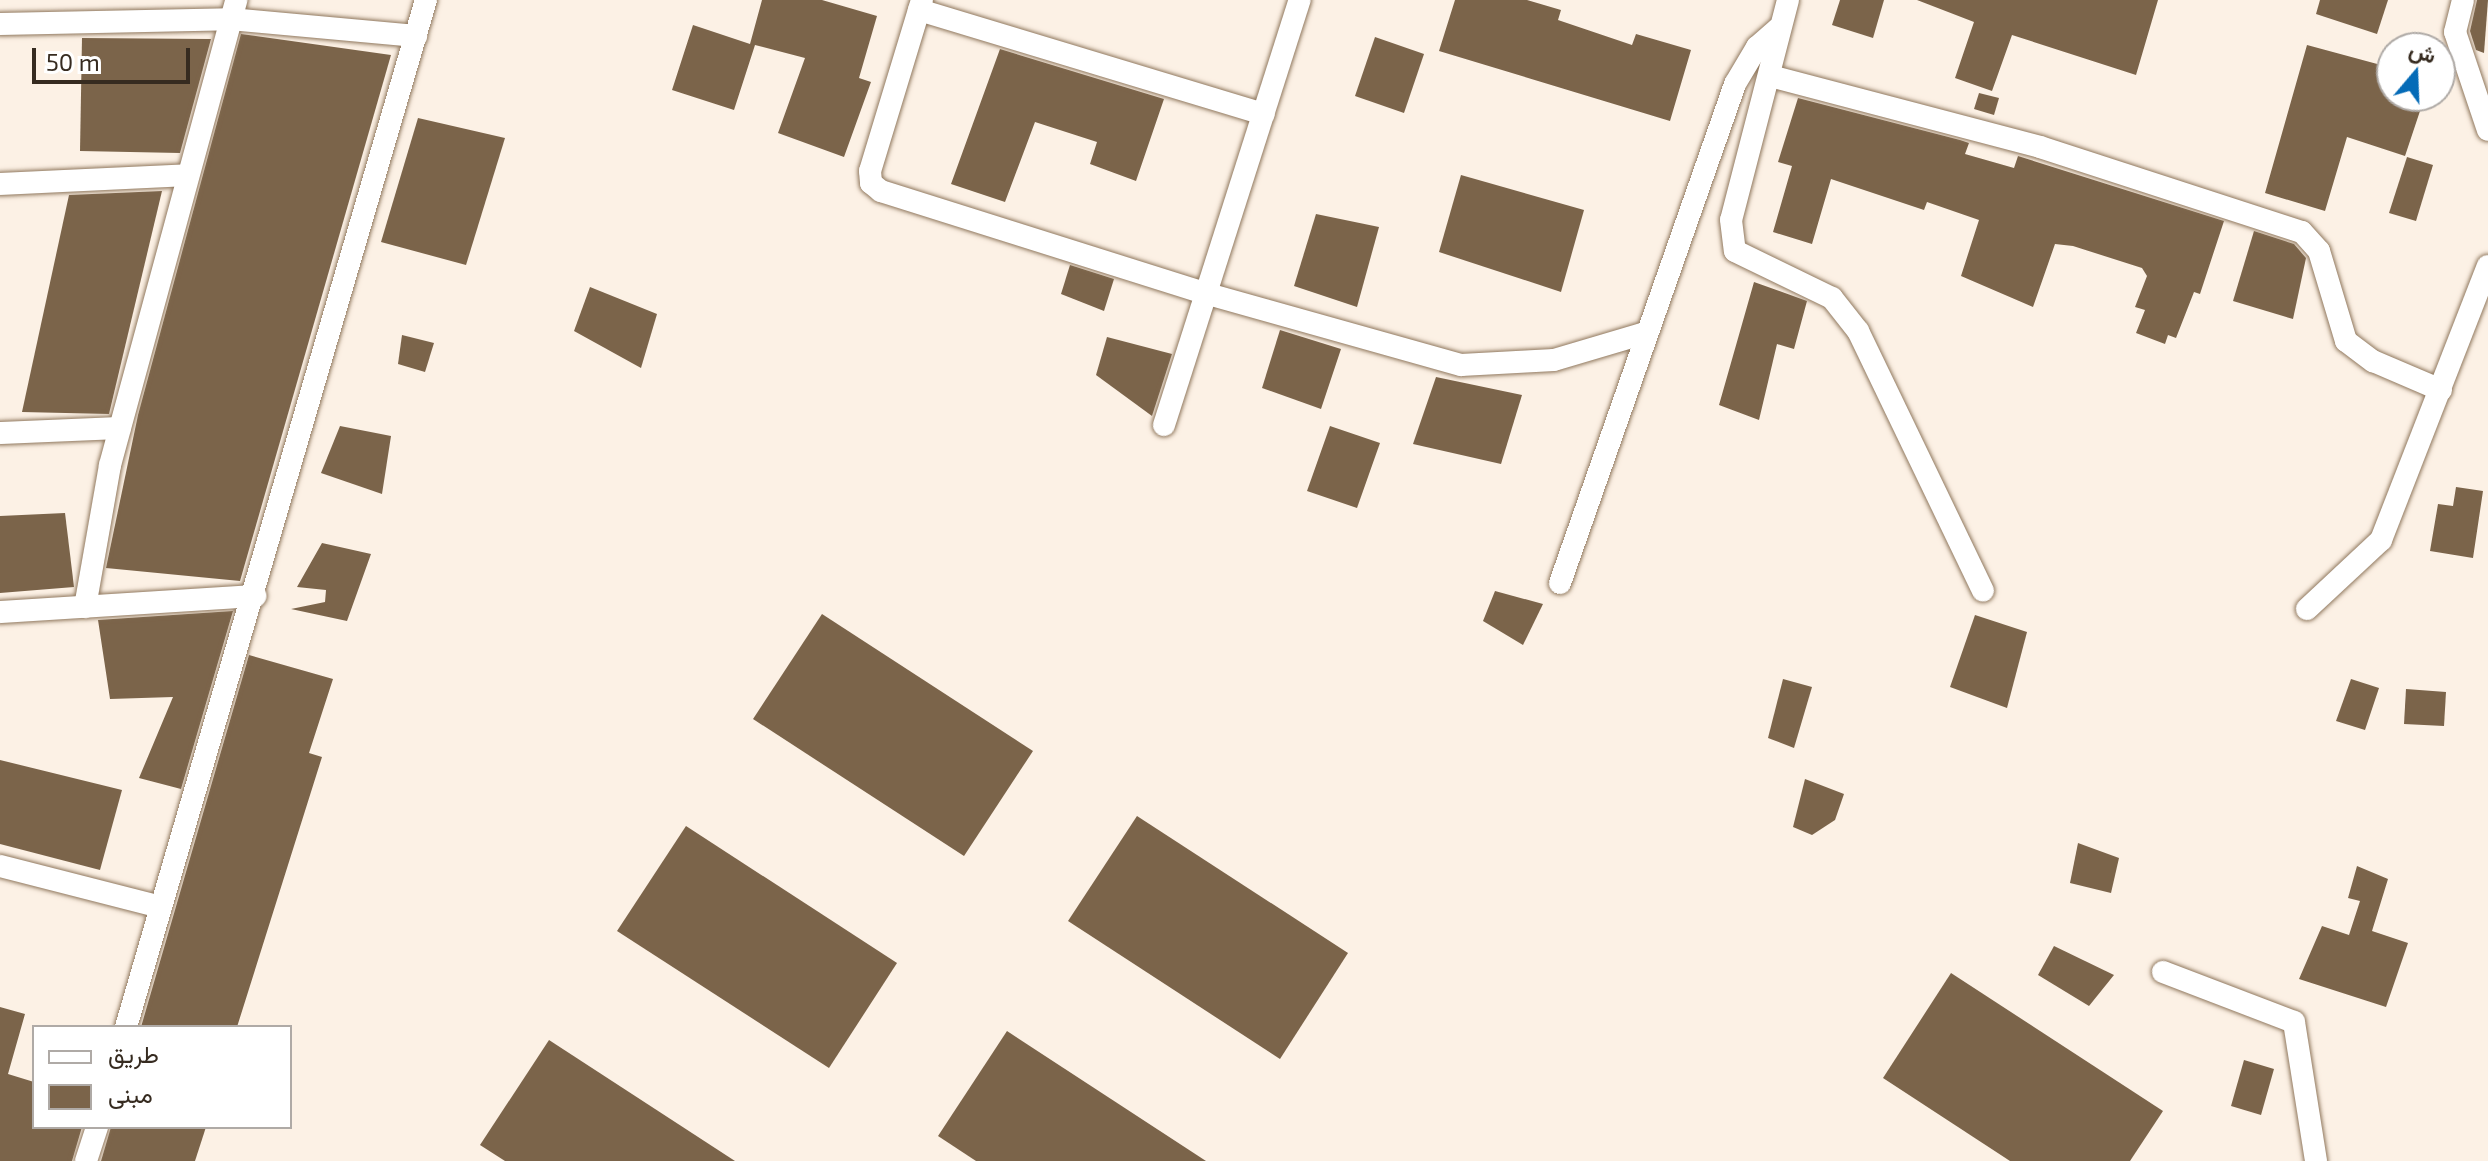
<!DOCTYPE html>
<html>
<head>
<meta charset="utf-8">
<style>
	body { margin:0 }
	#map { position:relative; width:2488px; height:1161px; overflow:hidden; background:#fcf1e5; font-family:"Exo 2",Vazirmatn,sans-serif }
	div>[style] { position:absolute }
	.building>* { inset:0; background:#7b644a }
	.roads { filter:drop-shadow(0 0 2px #90785e) drop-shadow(0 0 2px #90785e) }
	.street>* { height:22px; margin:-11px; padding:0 11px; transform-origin:11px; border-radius:11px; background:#fff }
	span { translate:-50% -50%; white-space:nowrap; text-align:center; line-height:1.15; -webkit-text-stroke:8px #fff; paint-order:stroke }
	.legend { position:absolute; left:32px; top:1025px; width:260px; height:104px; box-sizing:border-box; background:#fff; border:2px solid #afaaa6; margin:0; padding:10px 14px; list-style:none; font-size:24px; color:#362b20 }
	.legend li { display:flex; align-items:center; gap:16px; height:40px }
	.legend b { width:40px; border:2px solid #afaaa6 }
	.north { position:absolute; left:2376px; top:32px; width:80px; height:80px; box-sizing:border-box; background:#fff; border:2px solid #afaaa6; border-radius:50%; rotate:19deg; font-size:22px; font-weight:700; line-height:32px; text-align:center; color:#362b20 }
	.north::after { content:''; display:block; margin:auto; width:28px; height:36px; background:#056bb7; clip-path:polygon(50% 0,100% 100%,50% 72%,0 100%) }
	.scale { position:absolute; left:32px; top:48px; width:158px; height:36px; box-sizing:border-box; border:4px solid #362b20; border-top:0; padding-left:10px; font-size:24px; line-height:28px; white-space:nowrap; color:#362b20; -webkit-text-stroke:6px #fff; paint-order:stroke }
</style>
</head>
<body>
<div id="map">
	<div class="building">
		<i style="clip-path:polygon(762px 0,822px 0,877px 16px,859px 78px,871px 82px,844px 157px,778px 133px,805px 58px,755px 45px,734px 110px,672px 90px,693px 25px,750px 44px)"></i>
		<i style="clip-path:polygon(1455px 0,1527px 0,1561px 10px,1558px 20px,1632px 45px,1636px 34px,1691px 50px,1670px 121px,1439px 51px)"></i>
		<i style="clip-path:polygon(1840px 0,1884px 0,1873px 38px,1832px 25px)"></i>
		<i style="clip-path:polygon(1917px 0,2158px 0,2136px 75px,2012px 35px,1992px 91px,1955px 78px,1974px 22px)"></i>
		<i style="clip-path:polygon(2320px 0,2388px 0,2377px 34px,2316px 14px)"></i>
		<i style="clip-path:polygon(2477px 0,2488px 0,2484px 53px,2476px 50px,2470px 31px)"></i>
		<i style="clip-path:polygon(241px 34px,391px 55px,240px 581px,106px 568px,138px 415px)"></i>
		<i style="clip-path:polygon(1375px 37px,1424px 54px,1404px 113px,1355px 96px)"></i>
		<i style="clip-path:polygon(82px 38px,211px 39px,180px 153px,80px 151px)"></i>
		<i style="clip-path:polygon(2307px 45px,2392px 68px,2392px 96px,2425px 96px,2405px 156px,2347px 137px,2325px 211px,2265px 193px)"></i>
		<i style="clip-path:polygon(1000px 49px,1164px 99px,1136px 181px,1090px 164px,1097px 142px,1035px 122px,1005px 202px,951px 184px)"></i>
		<i style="clip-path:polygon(1979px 93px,1999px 98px,1994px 115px,1974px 109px)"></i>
		<i style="clip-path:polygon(1798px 98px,1960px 140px,1969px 143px,1965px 154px,2014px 168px,2018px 156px,2224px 221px,2200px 294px,2194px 292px,2176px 338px,2168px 335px,2165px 344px,2136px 333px,2145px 310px,2135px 307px,2147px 276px,2142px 268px,2073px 246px,2055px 244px,2033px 307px,1961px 276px,1979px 220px,1927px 202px,1924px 210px,1831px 179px,1812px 244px,1773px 232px,1792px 166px,1778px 162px)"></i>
		<i style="clip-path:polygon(418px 118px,505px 138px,466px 265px,381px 242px)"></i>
		<i style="clip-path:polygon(2407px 157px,2433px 165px,2416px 221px,2389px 213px)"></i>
		<i style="clip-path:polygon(1461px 175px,1584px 210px,1561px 292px,1439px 252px)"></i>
		<i style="clip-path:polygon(162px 191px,109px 414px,22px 412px,69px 195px)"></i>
		<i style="clip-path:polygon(1316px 214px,1379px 227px,1357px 307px,1294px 286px)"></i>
		<i style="clip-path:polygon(2254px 231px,2294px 244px,2306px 258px,2293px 319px,2233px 301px)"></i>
		<i style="clip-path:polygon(1070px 265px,1114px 279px,1104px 311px,1061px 294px)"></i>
		<i style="clip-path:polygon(1754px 282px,1807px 301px,1794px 349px,1777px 344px,1759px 420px,1719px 405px)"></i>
		<i style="clip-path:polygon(590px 287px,657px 314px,641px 368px,574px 331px)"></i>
		<i style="clip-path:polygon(1280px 330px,1341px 349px,1321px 409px,1262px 388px)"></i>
		<i style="clip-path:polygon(402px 335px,434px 343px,425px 372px,398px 364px)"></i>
		<i style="clip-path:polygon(1107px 337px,1172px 354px,1152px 416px,1096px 375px)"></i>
		<i style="clip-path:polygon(1436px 377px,1522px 395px,1501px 464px,1413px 444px)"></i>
		<i style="clip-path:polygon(340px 426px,391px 436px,382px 494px,321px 473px)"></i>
		<i style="clip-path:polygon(1330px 426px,1380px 443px,1357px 508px,1307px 491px)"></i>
		<i style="clip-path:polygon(2456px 487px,2483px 491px,2473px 558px,2430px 551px,2438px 504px,2453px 506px)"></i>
		<i style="clip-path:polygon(65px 513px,74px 587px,0 593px,0 516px)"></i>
		<i style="clip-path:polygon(322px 543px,371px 554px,347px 621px,291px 609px,325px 602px,326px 590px,297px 587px)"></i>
		<i style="clip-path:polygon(1495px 591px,1543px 604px,1523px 645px,1483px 621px)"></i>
		<i style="clip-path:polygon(233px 611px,181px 789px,139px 778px,173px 697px,110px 699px,98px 620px)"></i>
		<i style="clip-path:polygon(822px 614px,1033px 751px,964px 856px,753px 719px)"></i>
		<i style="clip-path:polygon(1975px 615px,2027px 632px,2007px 708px,1950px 687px)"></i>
		<i style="clip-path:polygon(249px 655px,333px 679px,309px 753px,322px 757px,237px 1027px,141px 1027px)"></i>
		<i style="clip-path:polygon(1783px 679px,1812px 687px,1794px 748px,1768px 738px)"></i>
		<i style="clip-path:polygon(2351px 679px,2379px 688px,2365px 730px,2336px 721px)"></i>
		<i style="clip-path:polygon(2406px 689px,2446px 692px,2444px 726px,2404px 724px)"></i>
		<i style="clip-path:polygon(0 760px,122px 790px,100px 870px,0 844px)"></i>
		<i style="clip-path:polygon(1805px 779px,1844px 794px,1835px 820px,1812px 835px,1793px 827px)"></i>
		<i style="clip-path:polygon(1137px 816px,1348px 953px,1280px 1059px,1068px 921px)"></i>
		<i style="clip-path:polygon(686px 826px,897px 963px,829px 1068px,617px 931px)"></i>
		<i style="clip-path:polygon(2078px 843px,2119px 858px,2111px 893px,2070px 883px)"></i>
		<i style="clip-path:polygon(2357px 866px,2388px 879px,2372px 931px,2408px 943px,2386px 1007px,2299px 979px,2322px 926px,2349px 935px,2360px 901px,2348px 898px)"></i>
		<i style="clip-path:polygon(2054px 946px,2114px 975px,2089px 1006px,2038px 975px)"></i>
		<i style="clip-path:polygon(1951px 973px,2163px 1111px,2130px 1161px,2010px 1161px,1883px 1078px)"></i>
		<i style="clip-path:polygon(0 1007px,25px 1014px,8px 1074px,34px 1082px,34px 1127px,82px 1127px,72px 1161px,0 1161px)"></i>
		<i style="clip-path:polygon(1007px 1031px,1206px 1161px,976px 1161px,938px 1136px)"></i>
		<i style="clip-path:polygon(549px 1040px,735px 1161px,505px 1161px,480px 1145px)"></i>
		<i style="clip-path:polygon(2244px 1060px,2274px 1069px,2261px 1115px,2231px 1106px)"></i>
		<i style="clip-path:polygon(111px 1127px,206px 1127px,195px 1161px,101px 1161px)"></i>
	</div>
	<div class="roads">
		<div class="street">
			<i style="left:922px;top:0;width:179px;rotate:106.9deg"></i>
			<i style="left:870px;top:171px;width:12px;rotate:85deg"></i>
			<i style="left:871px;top:183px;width:13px;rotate:39deg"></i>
			<i style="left:881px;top:191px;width:343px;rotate:17.5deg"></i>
			<i style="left:1208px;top:294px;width:263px;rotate:15.7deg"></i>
			<i style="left:1461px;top:365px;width:93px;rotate:-3.1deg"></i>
			<i style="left:1554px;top:360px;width:95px;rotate:-16.5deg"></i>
			<i style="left:1788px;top:0;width:227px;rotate:104.5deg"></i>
			<i style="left:1731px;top:220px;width:31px;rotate:83deg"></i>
			<i style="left:1735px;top:251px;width:108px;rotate:25.9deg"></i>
			<i style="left:1832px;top:298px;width:42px;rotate:51.8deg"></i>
			<i style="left:1858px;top:331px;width:288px;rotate:64.3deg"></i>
			<i style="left:2463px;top:0;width:33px;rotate:104deg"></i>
			<i style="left:2455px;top:32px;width:103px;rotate:71.4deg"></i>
			<i style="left:919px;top:10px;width:360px;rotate:16.8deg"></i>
			<i style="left:0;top:24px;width:230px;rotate:-1.2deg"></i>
			<i style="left:230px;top:19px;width:187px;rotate:5.2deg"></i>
			<i style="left:1770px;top:76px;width:279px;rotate:14.7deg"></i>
			<i style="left:2040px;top:147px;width:275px;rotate:18deg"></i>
			<i style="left:2302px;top:232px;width:25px;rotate:48deg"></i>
			<i style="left:2319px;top:251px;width:94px;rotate:73.3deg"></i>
			<i style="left:2346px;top:341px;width:34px;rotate:37deg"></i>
			<i style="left:2373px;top:361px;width:74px;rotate:23.1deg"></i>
			<i style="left:0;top:184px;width:188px;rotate:-2.7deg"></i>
			<i style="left:1164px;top:425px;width:446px;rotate:-72.3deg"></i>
			<i style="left:0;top:433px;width:120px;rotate:-2.4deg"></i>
			<i style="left:1560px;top:583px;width:529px;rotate:-70.67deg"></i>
			<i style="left:1735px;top:84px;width:43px;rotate:-59.3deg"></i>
			<i style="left:1757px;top:47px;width:28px;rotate:-41deg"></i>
			<i style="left:85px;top:607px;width:144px;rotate:-80deg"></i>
			<i style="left:110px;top:465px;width:482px;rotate:-74.8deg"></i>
			<i style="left:2307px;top:609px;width:101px;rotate:-43deg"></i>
			<i style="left:2381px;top:540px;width:294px;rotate:-68.7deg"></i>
			<i style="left:0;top:612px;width:256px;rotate:-3.6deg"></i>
			<i style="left:0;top:866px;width:166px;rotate:14.3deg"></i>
			<i style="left:2163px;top:972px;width:140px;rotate:20.9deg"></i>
			<i style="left:2294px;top:1022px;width:141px;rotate:81deg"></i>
			<i style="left:126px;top:1027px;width:1070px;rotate:-73.72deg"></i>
			<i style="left:86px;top:1161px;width:36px;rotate:-72deg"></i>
		</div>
	</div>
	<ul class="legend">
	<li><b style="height:10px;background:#fff"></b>طريق</li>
	<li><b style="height:22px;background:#7b644a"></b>مبنى</li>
	</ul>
	<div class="north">ش</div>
	<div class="scale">50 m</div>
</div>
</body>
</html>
